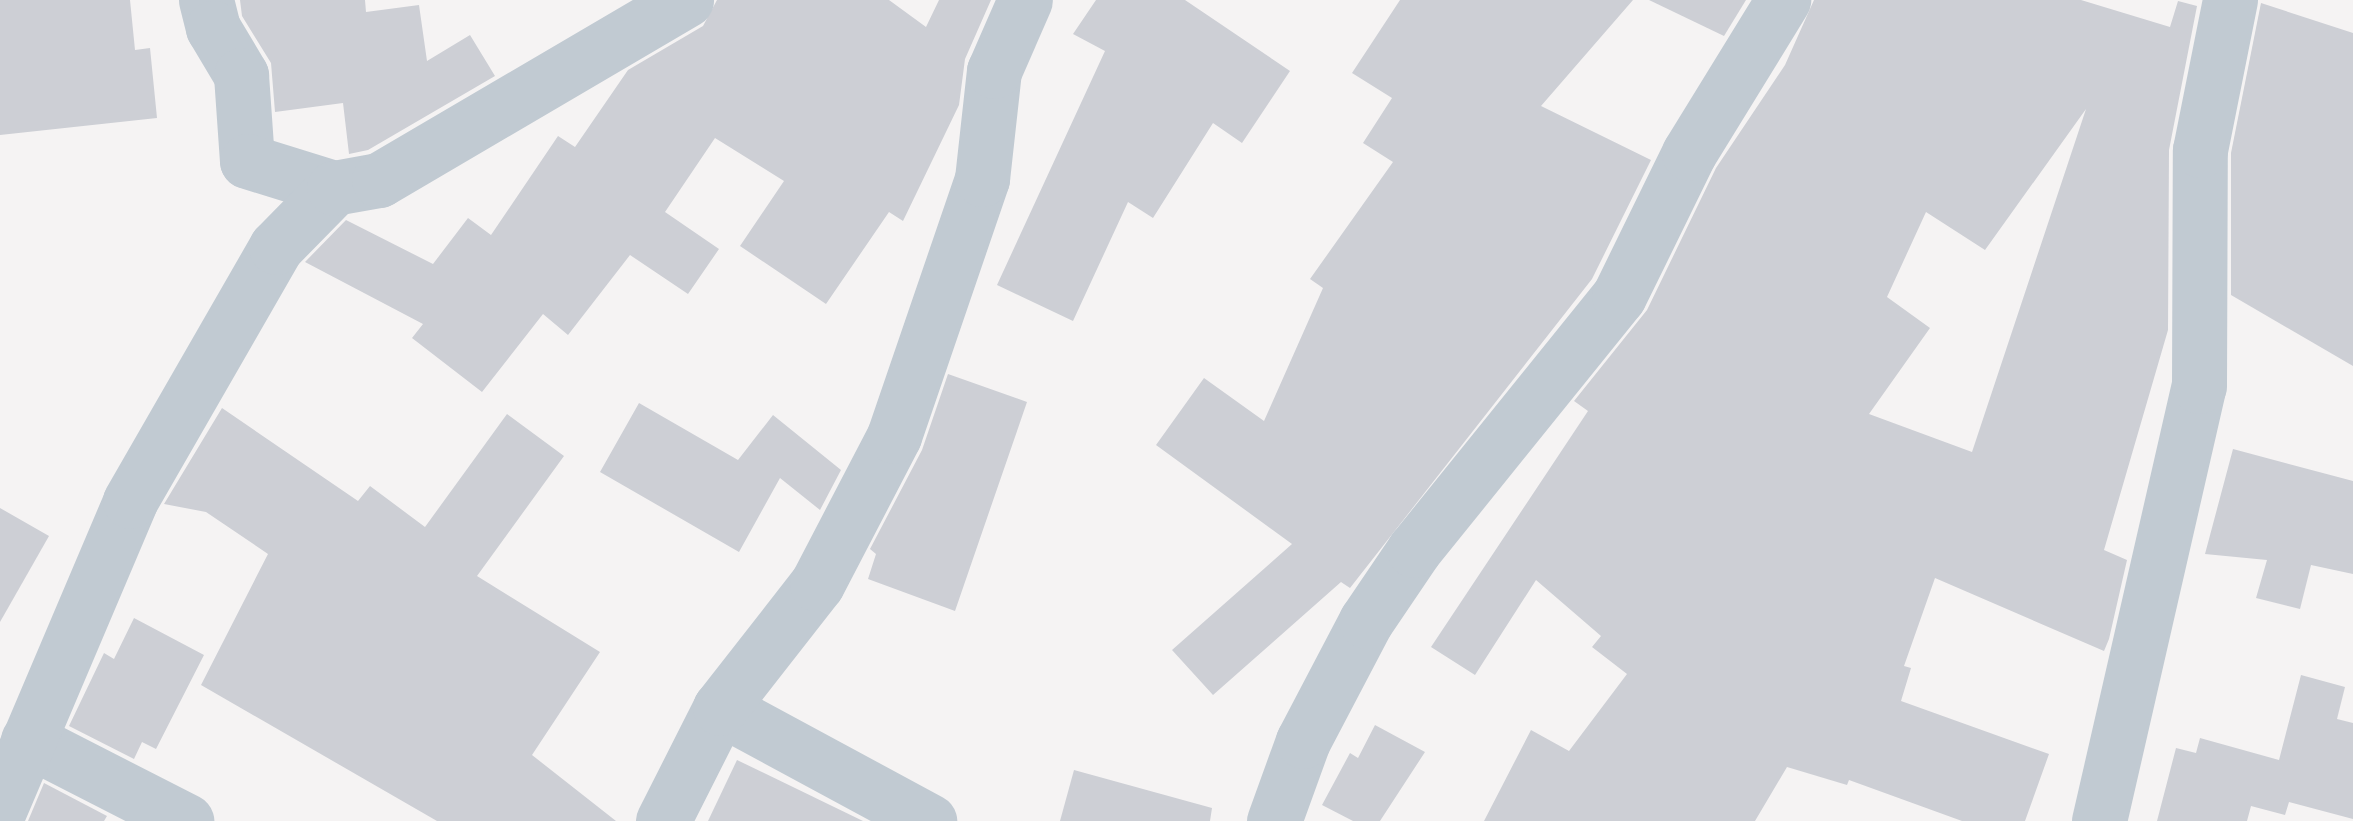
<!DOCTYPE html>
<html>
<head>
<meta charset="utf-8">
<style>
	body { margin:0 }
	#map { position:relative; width:2353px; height:821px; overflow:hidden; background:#f5f3f3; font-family:Overpass,sans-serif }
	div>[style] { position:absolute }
	.building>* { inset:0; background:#cdcfd5 }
	.minor>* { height:55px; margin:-27.5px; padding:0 27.5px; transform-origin:27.5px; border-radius:27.5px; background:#c1cad2 }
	span { translate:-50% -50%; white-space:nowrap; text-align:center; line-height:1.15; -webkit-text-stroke:8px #fff; paint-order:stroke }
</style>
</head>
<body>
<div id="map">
	<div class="building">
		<i style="clip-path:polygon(0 0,130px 0,135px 50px,150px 48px,157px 118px,0 135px)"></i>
		<i style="clip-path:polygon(240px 0,365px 0,366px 12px,419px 5px,427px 61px,470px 35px,495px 76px,368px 150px,349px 154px,343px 103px,275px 112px,271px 63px,242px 16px)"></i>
		<i style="clip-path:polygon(717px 0,889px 0,926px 27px,939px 0,991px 0,965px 59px,959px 105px,903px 221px,889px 212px,826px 304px,740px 246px,784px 181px,715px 138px,665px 212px,719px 249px,688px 294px,630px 255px,568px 335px,543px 314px,482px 392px,412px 338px,423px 324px,305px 262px,346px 220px,433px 264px,468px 218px,491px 235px,558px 136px,575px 147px,628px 70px,703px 26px)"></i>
		<i style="clip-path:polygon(1096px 0,1185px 0,1290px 71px,1242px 143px,1213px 123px,1153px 218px,1128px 202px,1073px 321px,997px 285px,1105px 51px,1073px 34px)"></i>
		<i style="clip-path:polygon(1400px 0,1633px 0,1541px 106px,1651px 160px,1592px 279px,1350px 588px,1341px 582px,1213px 695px,1172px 650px,1292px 544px,1156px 445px,1204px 378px,1264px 421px,1323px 288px,1310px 279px,1393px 162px,1363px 143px,1392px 98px,1352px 73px)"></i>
		<i style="clip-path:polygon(1649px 0,1746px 0,1724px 36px)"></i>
		<i style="clip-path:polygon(evenodd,1814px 0,2081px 0,2170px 27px,2178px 1px,2197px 6px,2169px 150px,2168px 330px,2104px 550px,2127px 560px,2109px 639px,2104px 651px,1935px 578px,1904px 666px,1911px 668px,1901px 701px,2049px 754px,2025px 821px,1962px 821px,1849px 780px,1847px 785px,1787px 767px,1755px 821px,1484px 821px,1531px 730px,1569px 751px,1627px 674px,1592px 647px,1601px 636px,1536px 580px,1475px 675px,1431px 647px,1588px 411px,1574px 401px,1647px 310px,1716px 168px,1785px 65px,1814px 0,2086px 109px,1972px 452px,1869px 414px,1930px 328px,1887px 297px,1926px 212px,1985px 250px,2086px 109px)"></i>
		<i style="clip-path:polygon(2261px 3px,2353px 33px,2353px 366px,2231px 295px,2231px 153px)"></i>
		<i style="clip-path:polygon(948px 374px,1027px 402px,955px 611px,868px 579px,876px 554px,870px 549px,922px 450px)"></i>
		<i style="clip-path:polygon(639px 403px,738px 460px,773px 415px,841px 470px,820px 510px,780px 478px,739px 552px,600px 472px)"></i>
		<i style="clip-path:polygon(222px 408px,358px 501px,370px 486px,425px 527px,507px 414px,564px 456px,477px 576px,600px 652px,532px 755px,616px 821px,437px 821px,201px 685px,268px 554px,206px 512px,164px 504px)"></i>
		<i style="clip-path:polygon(2233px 449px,2353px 481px,2353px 574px,2311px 565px,2300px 609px,2256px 598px,2267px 560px,2205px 554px)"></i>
		<i style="clip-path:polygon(0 508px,49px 536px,0 622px)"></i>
		<i style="clip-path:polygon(134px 618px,204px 655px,156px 749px,142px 742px,134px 759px,69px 726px,104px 653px,114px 659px)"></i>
		<i style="clip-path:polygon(2301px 675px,2345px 687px,2337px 719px,2353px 723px,2353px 819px,2289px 802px,2285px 815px,2251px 806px,2247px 821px,2157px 821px,2176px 748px,2196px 753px,2200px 738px,2279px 760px)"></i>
		<i style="clip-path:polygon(1375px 725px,1425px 752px,1380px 821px,1353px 821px,1322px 805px,1350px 753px,1358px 758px)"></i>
		<i style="clip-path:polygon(737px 760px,863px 821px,708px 821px)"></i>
		<i style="clip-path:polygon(1074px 770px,1212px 808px,1210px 821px,1060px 821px)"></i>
		<i style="clip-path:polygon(44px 783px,107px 816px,104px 821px,28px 821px)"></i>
	</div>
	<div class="minor">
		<i style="left:206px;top:0;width:29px;rotate:76deg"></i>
		<i style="left:213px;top:28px;width:55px;rotate:59.2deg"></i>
		<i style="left:241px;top:75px;width:86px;rotate:86deg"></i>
		<i style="left:247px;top:161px;width:91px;rotate:17.2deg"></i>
		<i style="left:720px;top:708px;width:238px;rotate:28.4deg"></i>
		<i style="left:28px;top:740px;width:178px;rotate:27.1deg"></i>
		<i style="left:0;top:808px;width:333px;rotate:-67deg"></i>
		<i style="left:130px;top:501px;width:293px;rotate:-60.1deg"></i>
		<i style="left:276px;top:247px;width:83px;rotate:-45.5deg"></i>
		<i style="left:334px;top:188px;width:46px;rotate:-10.1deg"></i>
		<i style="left:379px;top:180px;width:356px;rotate:-30.4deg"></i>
		<i style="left:663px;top:821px;width:127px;rotate:-63.2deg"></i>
		<i style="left:720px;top:708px;width:157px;rotate:-52deg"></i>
		<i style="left:817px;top:584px;width:167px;rotate:-62.5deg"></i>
		<i style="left:894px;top:436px;width:272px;rotate:-71.1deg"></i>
		<i style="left:982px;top:179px;width:109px;rotate:-83.7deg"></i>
		<i style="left:994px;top:71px;width:77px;rotate:-66.4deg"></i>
		<i style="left:1274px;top:821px;width:85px;rotate:-70.1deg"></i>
		<i style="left:1303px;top:741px;width:136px;rotate:-62.3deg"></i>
		<i style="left:1366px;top:621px;width:86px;rotate:-55.9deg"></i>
		<i style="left:1414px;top:550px;width:326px;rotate:-51.1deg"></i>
		<i style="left:1619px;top:296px;width:159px;rotate:-63.9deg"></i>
		<i style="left:1689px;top:153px;width:180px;rotate:-58.4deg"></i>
		<i style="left:2099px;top:821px;width:446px;rotate:-77.1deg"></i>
		<i style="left:2199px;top:386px;width:236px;rotate:-89.8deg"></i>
		<i style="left:2200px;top:150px;width:153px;rotate:-78.7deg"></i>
	</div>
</div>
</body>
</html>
